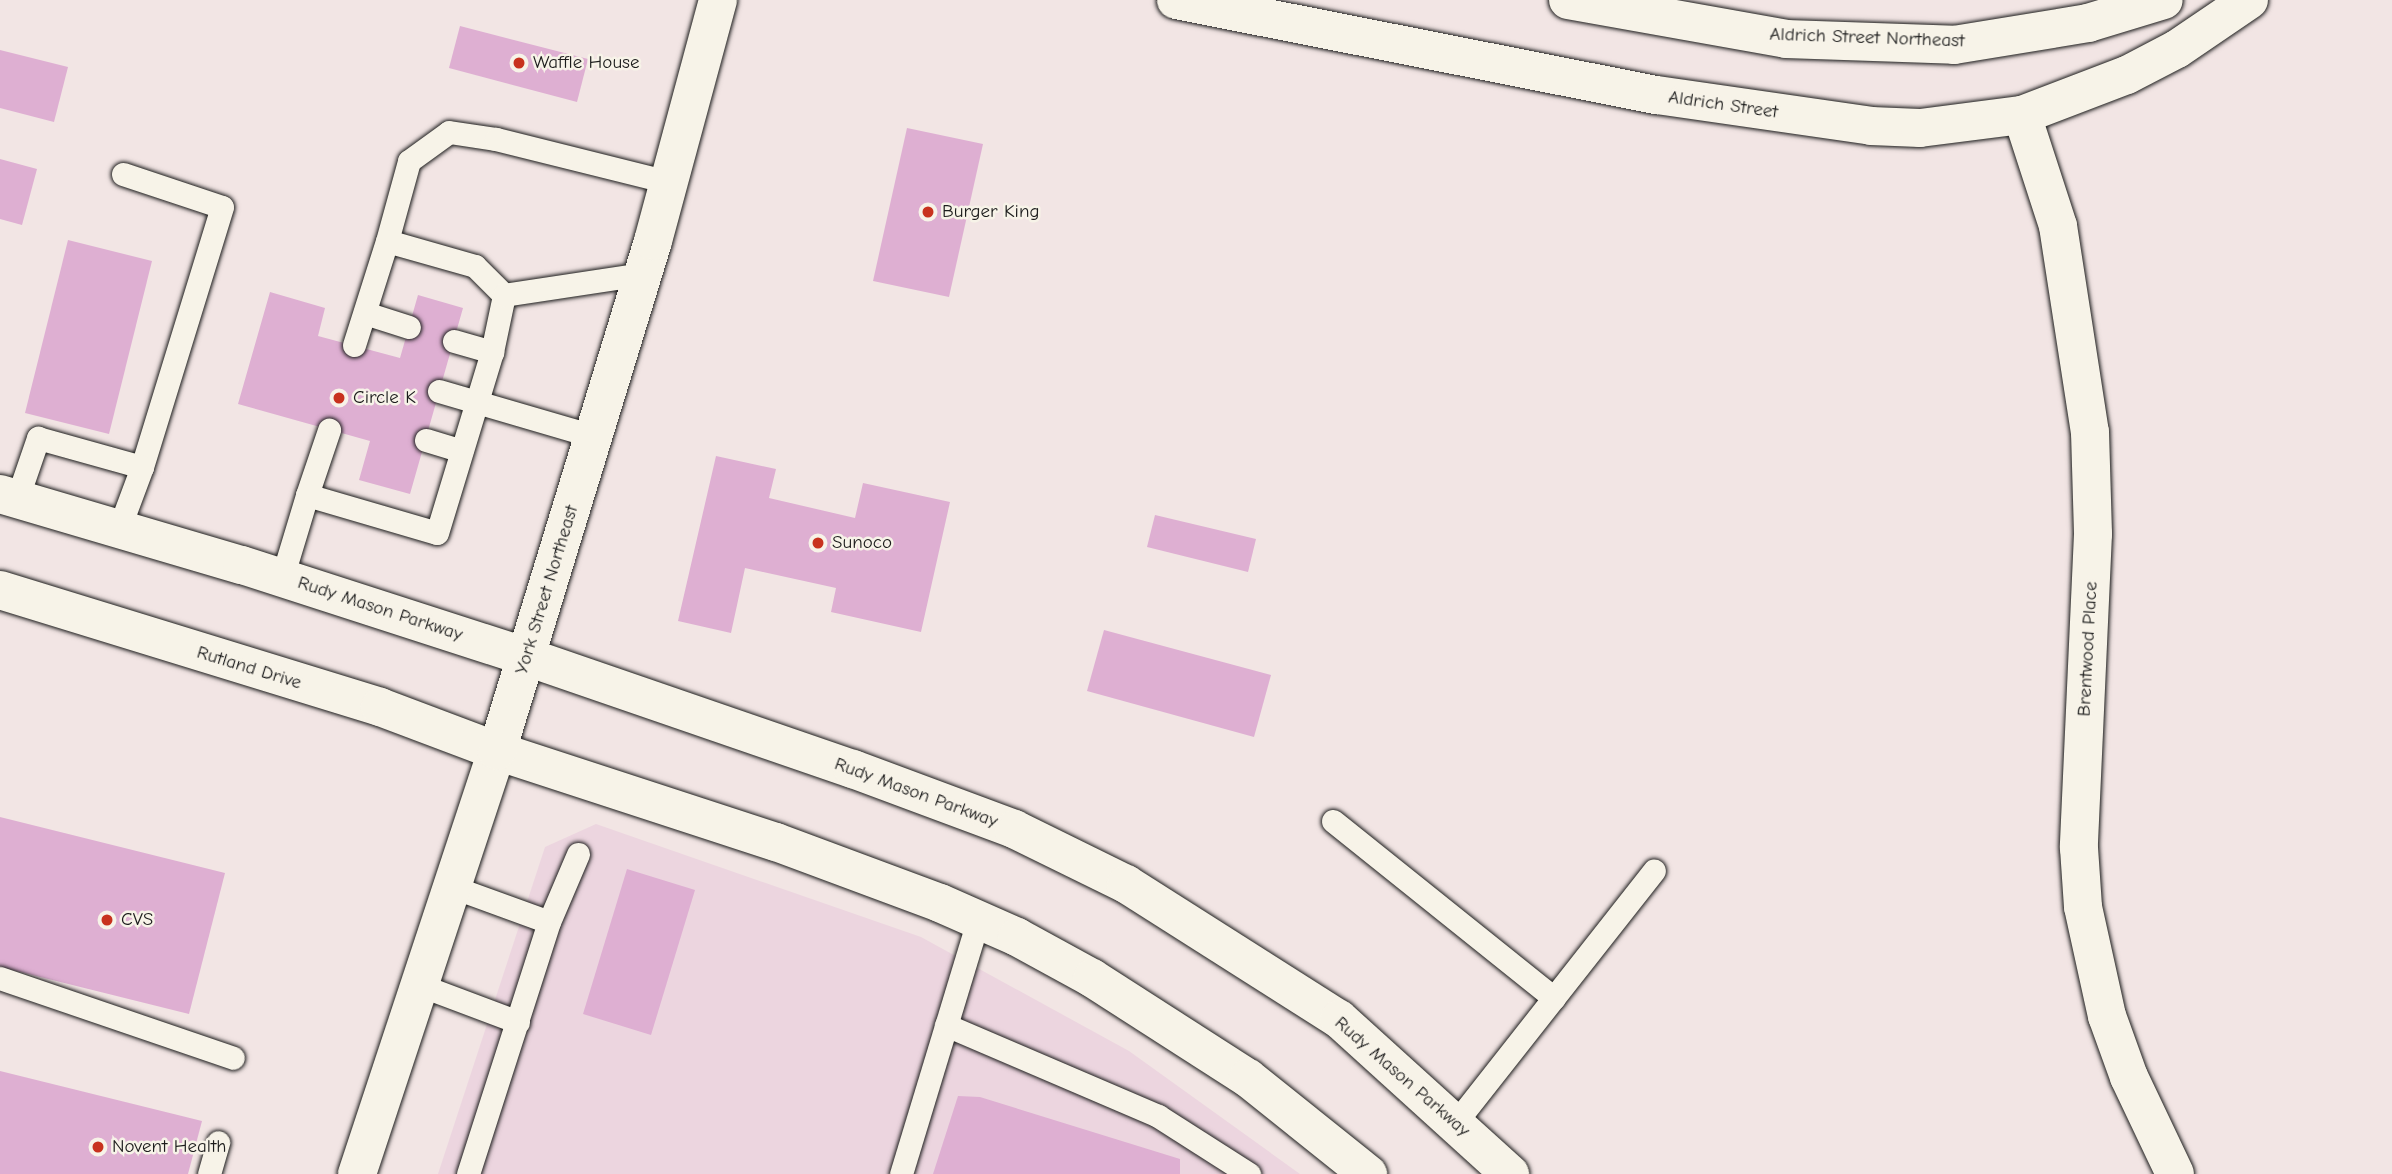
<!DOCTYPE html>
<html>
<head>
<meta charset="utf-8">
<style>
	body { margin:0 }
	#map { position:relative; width:2392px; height:1174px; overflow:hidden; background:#f2e5e4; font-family:"Comic Neue",sans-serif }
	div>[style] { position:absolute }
	.built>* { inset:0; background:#ecd5df }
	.building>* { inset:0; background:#deafd2 }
	.roads { filter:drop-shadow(0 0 2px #1c1c1c) drop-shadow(0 0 2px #1c1c1c) }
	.lane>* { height:23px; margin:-11.5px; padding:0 11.5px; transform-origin:11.5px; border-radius:11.5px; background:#f7f3e8 }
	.street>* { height:38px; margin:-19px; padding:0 19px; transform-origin:19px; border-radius:19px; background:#f7f3e8 }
	.primary>* { height:38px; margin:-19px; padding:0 19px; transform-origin:19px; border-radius:19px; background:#f7f3e8 }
	.highway>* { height:38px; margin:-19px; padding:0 19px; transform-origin:19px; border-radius:19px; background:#f7f3e8 }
	.dots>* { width:19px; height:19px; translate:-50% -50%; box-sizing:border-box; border:4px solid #f7f3e8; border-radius:50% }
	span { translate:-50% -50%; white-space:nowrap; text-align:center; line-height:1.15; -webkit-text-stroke:5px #f7f3e8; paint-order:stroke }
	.street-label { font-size:19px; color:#1c1c1c }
	.poi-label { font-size:19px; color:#1c1c1c }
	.left { translate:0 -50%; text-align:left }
</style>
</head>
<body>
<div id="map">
	<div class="built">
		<i style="clip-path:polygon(596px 824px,921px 937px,1129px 1051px,1300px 1174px,438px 1174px,545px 847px)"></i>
	</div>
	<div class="building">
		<i style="clip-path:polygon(460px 26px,588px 59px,577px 102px,449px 68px)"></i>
		<i style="clip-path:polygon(0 50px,68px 67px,54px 122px,0 108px)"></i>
		<i style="clip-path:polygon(907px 128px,983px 144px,949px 297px,873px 281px)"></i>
		<i style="clip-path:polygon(0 159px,37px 169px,22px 225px,0 219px)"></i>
		<i style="clip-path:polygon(68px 240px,152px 261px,109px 434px,25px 413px)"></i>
		<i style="clip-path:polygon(270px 292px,325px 308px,318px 336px,400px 358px,418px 295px,463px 308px,410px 494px,359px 480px,370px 441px,238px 404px)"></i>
		<i style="clip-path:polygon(716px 456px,776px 469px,769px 498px,855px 518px,863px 483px,950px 502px,921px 632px,831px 612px,836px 588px,745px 568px,731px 633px,678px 621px)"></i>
		<i style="clip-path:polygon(1155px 515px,1256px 539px,1248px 572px,1147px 547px)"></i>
		<i style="clip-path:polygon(1104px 630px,1271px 675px,1254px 737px,1087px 691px)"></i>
		<i style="clip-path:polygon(0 817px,225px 873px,189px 1014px,0 967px)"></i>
		<i style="clip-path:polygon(627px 869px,695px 890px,651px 1035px,583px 1014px)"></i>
		<i style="clip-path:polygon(0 1071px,202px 1121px,188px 1174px,0 1174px)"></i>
		<i style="clip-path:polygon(958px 1096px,980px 1097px,1180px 1159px,1180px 1174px,933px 1174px)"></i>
	</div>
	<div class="roads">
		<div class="lane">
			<i style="left:123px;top:174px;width:104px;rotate:18.4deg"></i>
			<i style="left:222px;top:207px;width:272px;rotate:107.1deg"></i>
			<i style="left:504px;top:295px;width:41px;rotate:-135deg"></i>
			<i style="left:475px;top:266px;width:91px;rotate:-164.1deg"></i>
			<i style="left:387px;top:241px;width:83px;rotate:-74.6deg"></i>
			<i style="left:409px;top:161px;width:49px;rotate:-35.9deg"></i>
			<i style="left:449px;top:132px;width:48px;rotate:8.5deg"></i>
			<i style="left:496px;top:139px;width:177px;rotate:14deg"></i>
			<i style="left:365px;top:313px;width:46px;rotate:17.7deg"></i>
			<i style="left:454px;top:341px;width:40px;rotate:16deg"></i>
			<i style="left:354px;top:345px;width:109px;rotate:-72.4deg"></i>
			<i style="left:439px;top:391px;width:160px;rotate:16.3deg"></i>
			<i style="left:426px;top:440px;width:37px;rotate:17deg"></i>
			<i style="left:307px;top:495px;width:69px;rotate:-71.3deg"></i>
			<i style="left:17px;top:499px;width:65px;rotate:-71deg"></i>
			<i style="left:38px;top:438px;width:108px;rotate:15.6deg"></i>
			<i style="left:142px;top:467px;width:66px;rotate:110.4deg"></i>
			<i style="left:282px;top:578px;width:87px;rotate:-73.2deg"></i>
			<i style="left:307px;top:495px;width:135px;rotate:16.3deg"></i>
			<i style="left:437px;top:533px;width:189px;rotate:-73.1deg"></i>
			<i style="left:492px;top:352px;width:58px;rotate:-78.1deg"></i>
			<i style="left:504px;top:295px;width:141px;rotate:-8.6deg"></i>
			<i style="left:1333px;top:821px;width:283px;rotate:38.7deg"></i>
			<i style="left:450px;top:886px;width:105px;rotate:20deg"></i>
			<i style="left:549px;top:922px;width:74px;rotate:-66.9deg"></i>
			<i style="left:0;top:978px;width:246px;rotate:18.9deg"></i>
			<i style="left:417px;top:984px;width:108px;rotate:20.6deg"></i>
			<i style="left:946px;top:1025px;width:231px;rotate:23.2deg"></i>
			<i style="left:1158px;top:1116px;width:108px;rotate:32.5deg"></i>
			<i style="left:1456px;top:1122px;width:320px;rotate:-51.8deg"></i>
			<i style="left:209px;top:1174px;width:33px;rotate:-74deg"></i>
			<i style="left:468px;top:1174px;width:265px;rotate:-72.2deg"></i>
			<i style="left:901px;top:1174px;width:265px;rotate:-73.1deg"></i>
		</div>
		<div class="street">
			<i style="left:1176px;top:0;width:490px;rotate:11.2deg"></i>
			<i style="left:1657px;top:95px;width:216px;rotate:8.2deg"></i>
			<i style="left:1871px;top:126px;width:49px;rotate:2.3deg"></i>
			<i style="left:1920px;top:128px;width:103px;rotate:-7.3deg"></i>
			<i style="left:2022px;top:115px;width:112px;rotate:-20.9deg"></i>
			<i style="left:2127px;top:75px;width:56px;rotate:-27.5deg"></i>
			<i style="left:2177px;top:49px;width:87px;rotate:-34.2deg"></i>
			<i style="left:1568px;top:0;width:221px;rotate:10.1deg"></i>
			<i style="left:1786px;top:39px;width:168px;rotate:2deg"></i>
			<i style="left:1954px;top:45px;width:136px;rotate:-9.3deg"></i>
			<i style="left:2088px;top:23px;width:79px;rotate:-16.8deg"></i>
			<i style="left:2022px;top:115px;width:117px;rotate:72deg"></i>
			<i style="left:2058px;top:226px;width:208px;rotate:81.2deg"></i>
			<i style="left:2090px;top:432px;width:102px;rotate:88.3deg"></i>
			<i style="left:2093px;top:534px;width:314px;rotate:92.6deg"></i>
			<i style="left:2079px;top:848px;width:59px;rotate:86.1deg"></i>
			<i style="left:2083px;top:907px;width:112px;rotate:77.6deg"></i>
			<i style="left:2107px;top:1016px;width:65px;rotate:70.2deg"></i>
			<i style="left:2129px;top:1077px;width:107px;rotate:64.6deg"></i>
		</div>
		<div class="primary">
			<i style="left:527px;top:657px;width:345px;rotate:19deg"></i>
			<i style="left:853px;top:769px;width:172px;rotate:20.4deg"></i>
			<i style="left:1014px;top:829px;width:125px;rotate:26.2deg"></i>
			<i style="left:1126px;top:884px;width:252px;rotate:32.4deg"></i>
			<i style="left:1339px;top:1019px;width:231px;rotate:42.2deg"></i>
			<i style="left:357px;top:1174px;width:446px;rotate:-71.7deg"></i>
			<i style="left:497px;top:751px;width:293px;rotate:18.1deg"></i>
			<i style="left:776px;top:842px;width:175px;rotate:20.4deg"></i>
			<i style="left:940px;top:903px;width:84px;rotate:23.8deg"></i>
			<i style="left:1017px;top:937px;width:85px;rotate:28.7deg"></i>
			<i style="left:1092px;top:978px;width:185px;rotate:32.7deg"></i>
			<i style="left:1248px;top:1078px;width:154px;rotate:38.7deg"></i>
		</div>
		<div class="highway">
			<i style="left:0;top:494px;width:252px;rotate:16.4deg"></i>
			<i style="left:242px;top:565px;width:299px;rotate:17.9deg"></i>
			<i style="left:0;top:590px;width:398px;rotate:17.1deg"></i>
			<i style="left:380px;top:707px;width:125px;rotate:20.6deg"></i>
			<i style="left:497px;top:751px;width:533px;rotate:-72.99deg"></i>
			<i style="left:653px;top:241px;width:250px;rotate:-74.9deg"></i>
		</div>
	</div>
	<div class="dots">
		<i style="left:519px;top:63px;background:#c8321e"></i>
		<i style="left:928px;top:212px;background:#c8321e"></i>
		<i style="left:339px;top:398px;background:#c8321e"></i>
		<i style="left:818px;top:543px;background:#c8321e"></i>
		<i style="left:107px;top:920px;background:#c8321e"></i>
		<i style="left:98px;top:1147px;background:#c8321e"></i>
	</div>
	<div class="street-label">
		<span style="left:1867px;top:38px;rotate:2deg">Aldrich Street Northeast</span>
		<span style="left:1723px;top:105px;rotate:8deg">Aldrich Street</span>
		<span style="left:547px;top:590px;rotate:-73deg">York Street Northeast</span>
		<span style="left:380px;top:609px;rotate:18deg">Rudy Mason Parkway</span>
		<span style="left:2088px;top:649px;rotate:-87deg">Brentwood Place</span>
		<span style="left:249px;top:668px;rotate:17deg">Rutland Drive</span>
		<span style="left:916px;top:793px;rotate:20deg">Rudy Mason Parkway</span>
		<span style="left:1402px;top:1077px;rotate:41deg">Rudy Mason Parkway</span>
	</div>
	<div class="poi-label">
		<span class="left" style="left:533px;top:63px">Waffle House</span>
		<span class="left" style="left:942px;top:212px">Burger King</span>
		<span class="left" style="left:353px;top:398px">Circle K</span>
		<span class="left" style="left:832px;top:543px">Sunoco</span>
		<span class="left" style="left:121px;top:920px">CVS</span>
		<span class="left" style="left:112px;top:1147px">Novent Health</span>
	</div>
</div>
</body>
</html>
